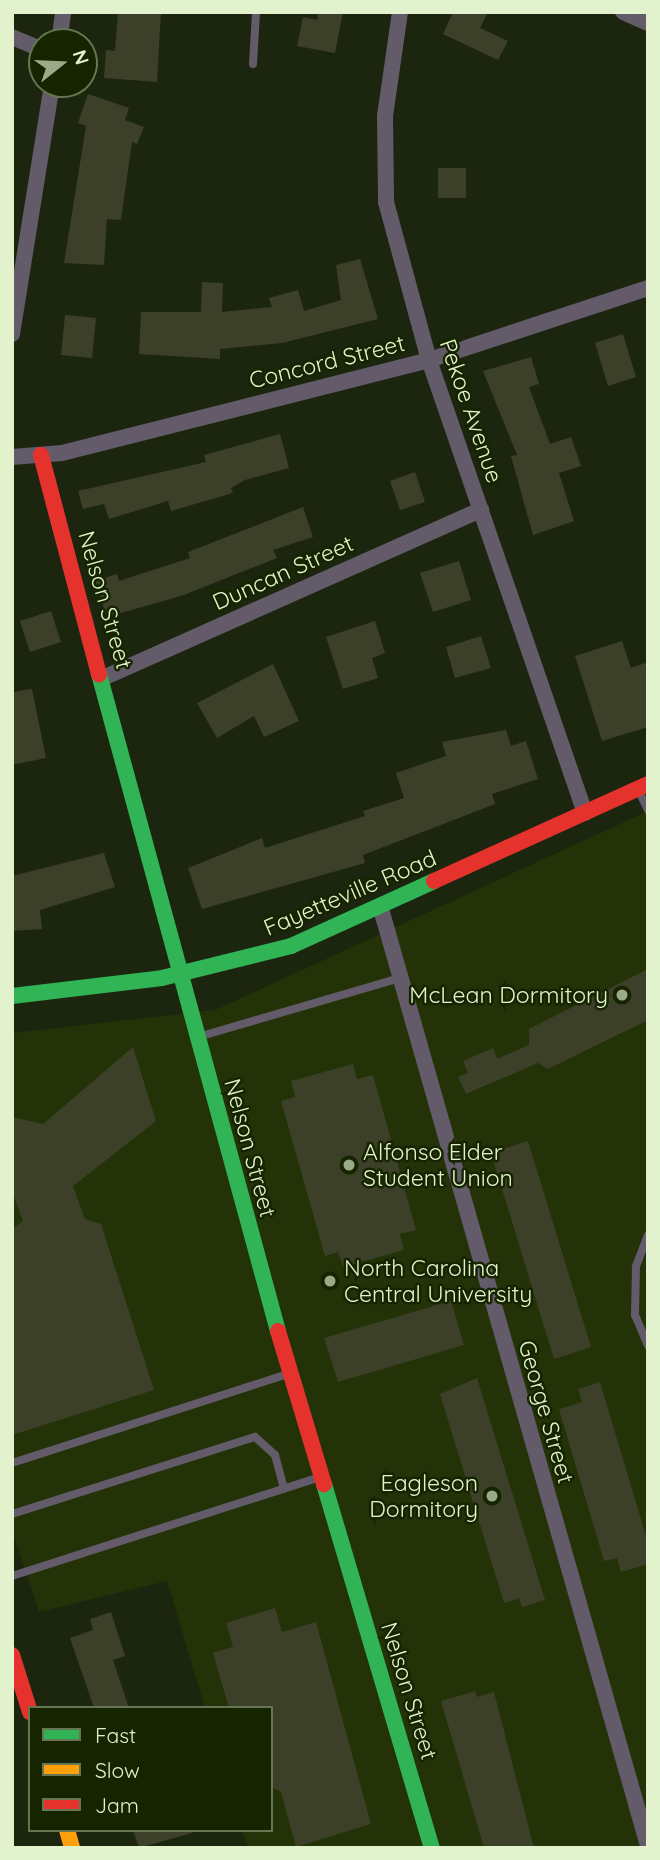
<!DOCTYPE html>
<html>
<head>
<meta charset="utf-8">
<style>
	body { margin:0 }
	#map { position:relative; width:660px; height:1860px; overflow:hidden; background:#1c250e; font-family:Quicksand,sans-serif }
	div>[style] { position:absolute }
	.built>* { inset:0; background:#233207 }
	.building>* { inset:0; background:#3d4029 }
	.lane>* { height:8px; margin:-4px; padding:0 4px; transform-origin:4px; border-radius:4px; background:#635b69 }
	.street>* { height:16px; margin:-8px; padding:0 8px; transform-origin:8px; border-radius:8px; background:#635b69 }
	.fast>* { height:16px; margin:-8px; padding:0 8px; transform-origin:8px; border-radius:8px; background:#30b455 }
	.slow>* { height:16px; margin:-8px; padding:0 8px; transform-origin:8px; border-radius:8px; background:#ff9f0a }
	.jam>* { height:16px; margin:-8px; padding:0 8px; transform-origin:8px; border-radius:8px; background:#e5322d }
	.dots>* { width:19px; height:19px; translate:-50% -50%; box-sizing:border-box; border:4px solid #162400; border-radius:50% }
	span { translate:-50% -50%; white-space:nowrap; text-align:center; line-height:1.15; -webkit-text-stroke:5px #162400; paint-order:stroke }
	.street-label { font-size:23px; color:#e1f2cc }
	.poi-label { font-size:23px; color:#e1f2cc }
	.right { translate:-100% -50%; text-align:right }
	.left { translate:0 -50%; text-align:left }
	.frame { position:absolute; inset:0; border:14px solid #e1f2cc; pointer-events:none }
	.legend { position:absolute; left:28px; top:1706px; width:245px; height:126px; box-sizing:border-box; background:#162400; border:2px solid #677652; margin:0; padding:9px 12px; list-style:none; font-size:21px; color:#e1f2cc }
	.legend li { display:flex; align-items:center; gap:14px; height:35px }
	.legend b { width:35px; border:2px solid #677652 }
	.north { position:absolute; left:28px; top:28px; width:70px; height:70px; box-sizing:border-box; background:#162400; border:2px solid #677652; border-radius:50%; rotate:72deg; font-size:19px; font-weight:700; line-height:28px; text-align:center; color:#e1f2cc }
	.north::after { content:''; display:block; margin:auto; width:24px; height:32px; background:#9caa8a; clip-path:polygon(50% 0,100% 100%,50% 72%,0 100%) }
</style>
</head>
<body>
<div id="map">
	<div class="built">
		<i style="clip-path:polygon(648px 811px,648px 1848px,248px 1848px,242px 1830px,271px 1830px,271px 1708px,205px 1708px,167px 1581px,39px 1612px,12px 1530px,12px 1033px,215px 1010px)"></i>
	</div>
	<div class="building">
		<i style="clip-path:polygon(118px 12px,161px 12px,157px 82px,104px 78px,106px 50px,115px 51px)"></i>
		<i style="clip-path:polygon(318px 12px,343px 12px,335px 53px,297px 46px,303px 17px,317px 20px)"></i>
		<i style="clip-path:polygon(453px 12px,488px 12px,480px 28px,508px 41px,498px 60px,443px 34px)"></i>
		<i style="clip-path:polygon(88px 94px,129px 108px,125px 120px,144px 127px,137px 144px,132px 142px,121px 220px,107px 219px,104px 265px,64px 263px,86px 126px,78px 123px)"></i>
		<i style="clip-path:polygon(438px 168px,466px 168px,466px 198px,438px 198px)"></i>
		<i style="clip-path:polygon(360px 259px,378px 319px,282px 343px,220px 349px,220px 359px,139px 354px,141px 312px,201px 312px,202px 282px,223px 283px,222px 312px,272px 307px,269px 298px,298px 290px,304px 311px,341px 300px,336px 265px)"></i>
		<i style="clip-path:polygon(65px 315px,96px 318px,92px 358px,61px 355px)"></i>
		<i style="clip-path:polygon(623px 334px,636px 377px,608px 386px,595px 343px)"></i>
		<i style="clip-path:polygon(531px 357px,539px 384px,529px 387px,550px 444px,571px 437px,581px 466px,559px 473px,574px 521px,533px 535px,511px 456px,517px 455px,483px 371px)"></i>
		<i style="clip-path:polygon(280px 434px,289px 468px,245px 480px,231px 488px,233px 493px,171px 511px,168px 501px,109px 519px,104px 504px,83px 509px,78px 491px,206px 462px,204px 455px)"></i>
		<i style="clip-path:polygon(415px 472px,425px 502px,400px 510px,390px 481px)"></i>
		<i style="clip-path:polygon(303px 507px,313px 537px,273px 550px,277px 558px,184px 595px,107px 617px,95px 581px,117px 574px,119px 581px,190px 558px,188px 552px)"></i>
		<i style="clip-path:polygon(459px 561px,471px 600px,433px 612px,420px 573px)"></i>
		<i style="clip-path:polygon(51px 611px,61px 642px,30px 652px,20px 621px)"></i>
		<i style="clip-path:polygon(375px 621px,385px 653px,372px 658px,378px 678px,343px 689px,326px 637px)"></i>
		<i style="clip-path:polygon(481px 636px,491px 668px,455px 678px,446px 647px)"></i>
		<i style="clip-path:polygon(622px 641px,631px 668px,648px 662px,648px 727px,602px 741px,575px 656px)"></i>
		<i style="clip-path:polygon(273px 664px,299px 721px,264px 737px,254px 716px,217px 738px,197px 703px)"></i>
		<i style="clip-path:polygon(32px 689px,46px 758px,12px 765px,12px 692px)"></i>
		<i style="clip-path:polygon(506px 730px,511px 746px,526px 741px,538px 779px,492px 794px,495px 804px,363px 855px,365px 863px,202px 909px,188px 868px,262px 838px,265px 848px,365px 816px,363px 811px,404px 798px,396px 773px,446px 756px,442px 742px)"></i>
		<i style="clip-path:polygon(104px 853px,115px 887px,40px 910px,42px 929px,12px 931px,12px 876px)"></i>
		<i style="clip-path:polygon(648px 969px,648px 1020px,548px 1069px,538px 1063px,466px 1094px,458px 1077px,468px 1073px,463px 1061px,493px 1048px,497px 1059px,529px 1045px,529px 1029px)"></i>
		<i style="clip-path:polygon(133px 1047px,156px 1121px,73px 1186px,85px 1219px,101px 1224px,154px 1390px,12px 1435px,12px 1229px,23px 1221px,12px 1191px,12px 1117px,43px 1124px)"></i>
		<i style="clip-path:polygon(353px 1064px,357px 1079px,373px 1075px,416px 1230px,400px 1234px,404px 1250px,343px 1267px,338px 1252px,325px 1256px,281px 1101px,295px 1097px,291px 1081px)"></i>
		<i style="clip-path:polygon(528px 1141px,591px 1347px,554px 1359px,491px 1153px)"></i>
		<i style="clip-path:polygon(451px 1301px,464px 1345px,338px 1382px,324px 1338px)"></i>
		<i style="clip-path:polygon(477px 1378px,545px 1600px,522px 1607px,519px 1598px,504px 1603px,440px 1394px)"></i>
		<i style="clip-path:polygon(600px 1382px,648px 1543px,648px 1564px,621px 1572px,617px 1558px,604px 1561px,559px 1409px,582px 1402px,578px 1389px)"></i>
		<i style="clip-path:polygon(275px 1608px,282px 1632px,316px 1622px,371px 1824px,296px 1847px,281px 1792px,271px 1787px,271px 1708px,229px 1708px,213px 1653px,233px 1647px,226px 1623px)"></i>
		<i style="clip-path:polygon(111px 1612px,125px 1656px,113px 1660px,129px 1708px,94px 1708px,70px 1638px,93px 1630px,90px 1619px)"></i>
		<i style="clip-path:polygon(475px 1691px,477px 1697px,494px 1692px,534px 1848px,484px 1848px,441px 1701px)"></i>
		<i style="clip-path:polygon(133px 1830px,191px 1830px,192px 1833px,139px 1848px)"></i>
	</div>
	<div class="lane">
		<i style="left:253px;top:64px;width:52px;rotate:-86.7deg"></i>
		<i style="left:639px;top:791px;width:21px;rotate:65deg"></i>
		<i style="left:198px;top:1037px;width:210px;rotate:-16.3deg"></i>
		<i style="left:648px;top:1235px;width:34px;rotate:111deg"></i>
		<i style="left:636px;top:1267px;width:48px;rotate:91.2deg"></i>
		<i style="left:635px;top:1315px;width:33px;rotate:67deg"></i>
		<i style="left:12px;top:1463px;width:290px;rotate:-17.9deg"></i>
		<i style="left:12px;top:1514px;width:255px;rotate:-17.6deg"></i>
		<i style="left:255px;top:1437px;width:27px;rotate:42deg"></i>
		<i style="left:275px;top:1455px;width:35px;rotate:75deg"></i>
		<i style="left:12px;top:1576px;width:321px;rotate:-17.8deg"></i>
	</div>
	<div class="street">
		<i style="left:400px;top:12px;width:105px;rotate:98.2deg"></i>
		<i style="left:385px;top:116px;width:86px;rotate:89.3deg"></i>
		<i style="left:386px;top:202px;width:164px;rotate:74.8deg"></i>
		<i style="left:429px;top:360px;width:479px;rotate:71deg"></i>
		<i style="left:623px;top:12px;width:27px;rotate:24deg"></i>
		<i style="left:12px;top:37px;width:33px;rotate:23deg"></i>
		<i style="left:59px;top:42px;width:30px;rotate:-82deg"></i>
		<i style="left:12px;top:334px;width:253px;rotate:-80.9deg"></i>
		<i style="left:12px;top:457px;width:50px;rotate:-4.6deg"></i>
		<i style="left:62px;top:453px;width:379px;rotate:-14.2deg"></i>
		<i style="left:429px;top:360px;width:231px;rotate:-18.2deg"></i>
		<i style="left:103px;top:678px;width:414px;rotate:-24deg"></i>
		<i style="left:381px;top:909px;width:974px;rotate:74.09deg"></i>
	</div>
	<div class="fast">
		<i style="left:99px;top:674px;width:681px;rotate:74.76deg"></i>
		<i style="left:12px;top:996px;width:151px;rotate:-6.8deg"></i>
		<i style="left:162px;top:978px;width:133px;rotate:-13.9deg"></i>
		<i style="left:291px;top:946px;width:157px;rotate:-24.4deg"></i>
		<i style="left:324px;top:1484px;width:380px;rotate:73.5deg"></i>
	</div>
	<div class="slow">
		<i style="left:67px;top:1830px;width:19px;rotate:74deg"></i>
	</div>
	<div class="jam">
		<i style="left:41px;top:455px;width:227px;rotate:75.2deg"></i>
		<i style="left:434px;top:881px;width:235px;rotate:-24.4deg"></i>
		<i style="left:278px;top:1331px;width:160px;rotate:73.3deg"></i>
		<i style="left:12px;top:1655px;width:60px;rotate:72.5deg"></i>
	</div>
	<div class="dots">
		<i style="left:622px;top:995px;background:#9caa8a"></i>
		<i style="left:349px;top:1165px;background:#9caa8a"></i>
		<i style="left:330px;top:1281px;background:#9caa8a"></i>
		<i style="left:492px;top:1496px;background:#9caa8a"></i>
	</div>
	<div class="street-label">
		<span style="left:327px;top:362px;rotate:-14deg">Concord Street</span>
		<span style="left:471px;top:411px;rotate:71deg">Pekoe Avenue</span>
		<span style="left:283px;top:573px;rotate:-24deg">Duncan Street</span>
		<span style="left:105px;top:600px;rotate:74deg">Nelson Street</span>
		<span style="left:350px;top:893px;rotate:-23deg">Fayetteville Road</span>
		<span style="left:250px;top:1148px;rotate:75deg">Nelson Street</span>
		<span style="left:546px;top:1412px;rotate:74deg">George Street</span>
		<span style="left:409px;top:1691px;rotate:73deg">Nelson Street</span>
	</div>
	<div class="poi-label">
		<span class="right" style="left:608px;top:995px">McLean Dormitory</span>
		<span class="left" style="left:363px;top:1165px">Alfonso Elder<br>Student Union</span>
		<span class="left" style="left:344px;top:1281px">North Carolina<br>Central University</span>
		<span class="right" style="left:478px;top:1496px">Eagleson<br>Dormitory</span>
	</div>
	<div class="frame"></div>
	<ul class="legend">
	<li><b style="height:9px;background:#30b455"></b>Fast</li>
	<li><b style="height:9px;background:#ff9f0a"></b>Slow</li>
	<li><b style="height:9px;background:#e5322d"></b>Jam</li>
	</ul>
	<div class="north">N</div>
</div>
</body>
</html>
